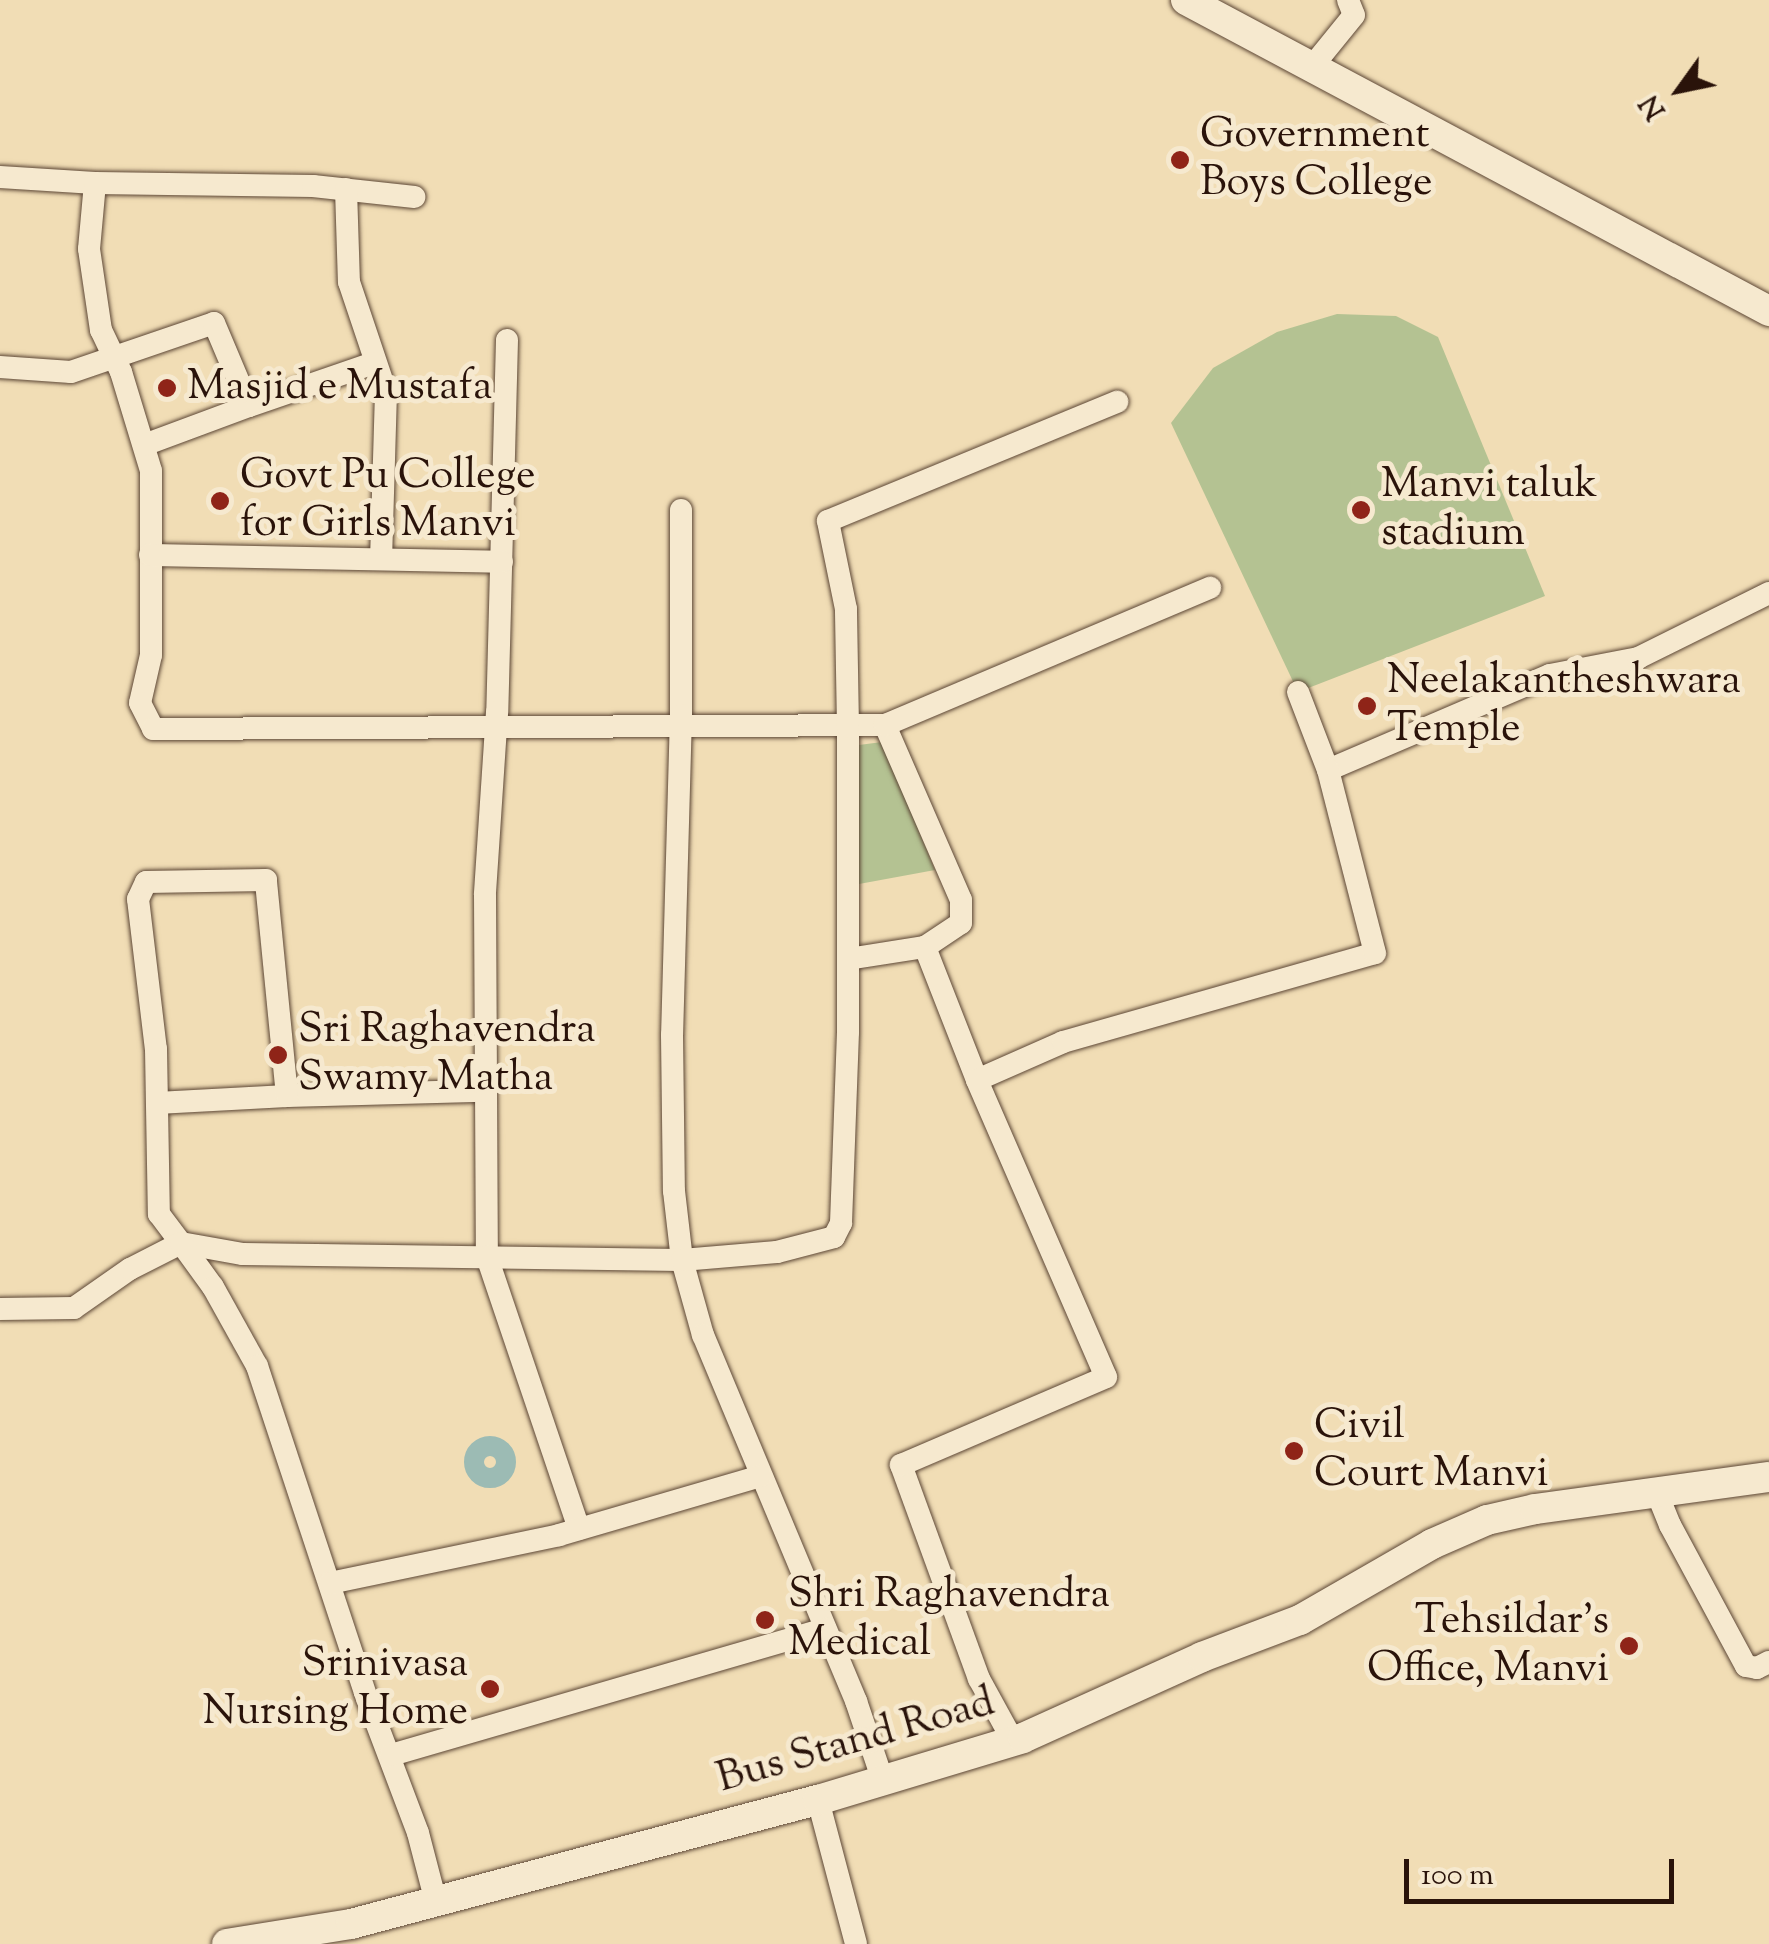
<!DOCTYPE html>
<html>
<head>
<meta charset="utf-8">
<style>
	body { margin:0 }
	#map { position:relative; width:1769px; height:1944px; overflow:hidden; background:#f1ddb5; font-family:"Sorts Mill Goudy",serif }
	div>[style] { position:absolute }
	.green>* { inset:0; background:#b4c292 }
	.canal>* { height:20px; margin:-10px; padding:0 10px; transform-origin:10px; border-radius:10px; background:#9cbbb4 }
	.canal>.ring { margin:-10px; padding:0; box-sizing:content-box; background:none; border:20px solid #9cbbb4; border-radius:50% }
	.roads { filter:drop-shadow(0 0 2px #5c4635) drop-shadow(0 0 2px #5c4635) }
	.street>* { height:22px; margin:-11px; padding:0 11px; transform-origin:11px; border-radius:11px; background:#f6e9cf }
	.secondary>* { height:30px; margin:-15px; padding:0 15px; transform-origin:15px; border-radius:15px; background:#f6e9cf }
	.dots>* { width:28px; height:28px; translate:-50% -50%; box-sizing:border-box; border:5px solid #f6e9cf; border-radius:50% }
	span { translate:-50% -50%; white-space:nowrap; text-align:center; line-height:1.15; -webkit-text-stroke:10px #f6e9cf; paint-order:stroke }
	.poi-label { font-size:42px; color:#2a130a }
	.left { translate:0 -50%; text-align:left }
	.right { translate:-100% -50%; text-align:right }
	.street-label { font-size:42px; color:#2a130a }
	.north { position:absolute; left:1629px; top:40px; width:100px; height:100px; -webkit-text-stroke:8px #f6e9cf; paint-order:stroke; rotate:237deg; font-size:28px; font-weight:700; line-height:40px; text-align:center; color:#2a130a }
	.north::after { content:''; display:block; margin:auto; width:35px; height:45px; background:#2a130a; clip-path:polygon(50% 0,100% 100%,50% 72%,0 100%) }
	.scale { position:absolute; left:1404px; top:1859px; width:270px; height:45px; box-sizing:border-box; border:5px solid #2a130a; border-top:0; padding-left:12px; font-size:30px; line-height:35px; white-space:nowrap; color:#2a130a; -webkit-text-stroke:8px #f6e9cf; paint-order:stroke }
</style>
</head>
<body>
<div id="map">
	<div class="green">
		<i style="clip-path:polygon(1337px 314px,1396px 316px,1438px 337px,1545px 596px,1298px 692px,1171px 423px,1213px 368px,1277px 332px)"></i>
		<i style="clip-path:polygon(882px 742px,935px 870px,859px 884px,859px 745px)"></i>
	</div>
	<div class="canal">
		<i class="ring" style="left:474px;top:1446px;width:12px;height:12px"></i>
	</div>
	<div class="roads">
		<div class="street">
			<i style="left:1311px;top:68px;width:68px;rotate:-50.9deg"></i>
			<i style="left:1354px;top:15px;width:16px;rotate:-112deg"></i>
			<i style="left:0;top:177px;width:95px;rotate:3.6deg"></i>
			<i style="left:95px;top:183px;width:66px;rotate:95.2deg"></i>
			<i style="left:89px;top:249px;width:82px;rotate:81.6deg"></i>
			<i style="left:101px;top:330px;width:47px;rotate:64.5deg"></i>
			<i style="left:121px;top:372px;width:103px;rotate:73.1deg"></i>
			<i style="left:151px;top:471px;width:184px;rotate:90deg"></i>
			<i style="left:151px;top:655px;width:49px;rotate:102.9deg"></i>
			<i style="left:140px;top:703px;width:29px;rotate:63deg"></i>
			<i style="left:153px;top:729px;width:732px;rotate:-0.31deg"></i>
			<i style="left:95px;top:183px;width:218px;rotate:0.8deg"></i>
			<i style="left:313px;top:186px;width:102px;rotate:6.2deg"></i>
			<i style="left:346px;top:189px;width:93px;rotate:88.2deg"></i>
			<i style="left:349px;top:282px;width:116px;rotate:71.4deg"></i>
			<i style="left:386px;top:392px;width:167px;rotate:91.7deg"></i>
			<i style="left:507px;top:340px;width:372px;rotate:91.5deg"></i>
			<i style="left:497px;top:712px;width:183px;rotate:93.8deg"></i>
			<i style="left:485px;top:895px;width:362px;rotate:89.7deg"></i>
			<i style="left:487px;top:1257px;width:287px;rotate:71.3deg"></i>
			<i style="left:0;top:367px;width:71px;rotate:4deg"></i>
			<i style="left:71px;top:372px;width:151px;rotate:-18.9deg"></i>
			<i style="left:214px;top:323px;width:90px;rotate:67.1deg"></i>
			<i style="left:249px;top:406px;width:112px;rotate:159.6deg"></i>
			<i style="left:249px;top:406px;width:132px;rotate:-19deg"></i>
			<i style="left:681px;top:510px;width:205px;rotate:90deg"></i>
			<i style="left:681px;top:715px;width:320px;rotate:91.6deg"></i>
			<i style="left:672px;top:1035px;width:156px;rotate:89.3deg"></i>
			<i style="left:674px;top:1191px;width:69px;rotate:83.4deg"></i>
			<i style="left:682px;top:1260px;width:78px;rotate:74.4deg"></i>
			<i style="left:703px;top:1335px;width:397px;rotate:67.3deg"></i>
			<i style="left:856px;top:1701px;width:84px;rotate:71.4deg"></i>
			<i style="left:150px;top:555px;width:352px;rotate:1.1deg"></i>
			<i style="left:1298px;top:692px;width:84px;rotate:69deg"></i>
			<i style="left:1328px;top:770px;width:241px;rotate:-23.2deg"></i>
			<i style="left:1550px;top:675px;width:90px;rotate:-10.9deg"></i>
			<i style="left:1638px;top:658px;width:146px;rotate:-26.4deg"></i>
			<i style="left:848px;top:959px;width:78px;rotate:-8.9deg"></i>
			<i style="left:977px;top:1080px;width:143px;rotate:-111.4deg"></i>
			<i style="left:925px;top:947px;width:43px;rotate:-33.7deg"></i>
			<i style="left:961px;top:923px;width:23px;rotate:-90deg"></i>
			<i style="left:961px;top:900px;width:191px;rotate:-113.5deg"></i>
			<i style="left:885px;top:725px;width:353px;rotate:-22.9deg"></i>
			<i style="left:287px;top:1096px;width:196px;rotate:-1.5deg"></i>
			<i style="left:157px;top:1103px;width:130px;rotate:-3.1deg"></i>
			<i style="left:287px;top:1096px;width:217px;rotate:-95.6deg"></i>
			<i style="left:266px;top:880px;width:120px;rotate:179deg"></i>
			<i style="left:146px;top:882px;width:19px;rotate:115deg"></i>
			<i style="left:138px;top:899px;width:151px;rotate:83.2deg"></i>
			<i style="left:156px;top:1049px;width:165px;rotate:89deg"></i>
			<i style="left:159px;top:1214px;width:36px;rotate:53deg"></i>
			<i style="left:181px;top:1243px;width:63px;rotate:10.1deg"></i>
			<i style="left:243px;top:1254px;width:439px;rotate:0.8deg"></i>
			<i style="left:682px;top:1260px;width:95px;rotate:-4.8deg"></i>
			<i style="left:777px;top:1252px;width:59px;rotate:-14.7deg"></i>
			<i style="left:834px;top:1237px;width:16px;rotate:-63deg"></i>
			<i style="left:841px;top:1223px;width:191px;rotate:-87.9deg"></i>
			<i style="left:848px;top:1032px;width:305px;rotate:-90deg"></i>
			<i style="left:848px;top:727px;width:118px;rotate:-91deg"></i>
			<i style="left:846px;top:609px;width:90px;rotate:-101.6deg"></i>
			<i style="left:828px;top:521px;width:313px;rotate:-22.4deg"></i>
			<i style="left:0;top:1309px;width:74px;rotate:-0.8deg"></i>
			<i style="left:74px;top:1308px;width:68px;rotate:-34.9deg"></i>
			<i style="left:130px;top:1269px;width:57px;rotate:-27deg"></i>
			<i style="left:181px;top:1243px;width:54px;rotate:54deg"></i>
			<i style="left:213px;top:1287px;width:90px;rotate:60.9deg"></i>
			<i style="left:257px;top:1366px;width:350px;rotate:71.7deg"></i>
			<i style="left:367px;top:1698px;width:144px;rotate:69.3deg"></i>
			<i style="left:418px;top:1833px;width:71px;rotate:75.4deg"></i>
			<i style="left:1657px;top:1493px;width:35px;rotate:68deg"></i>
			<i style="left:1670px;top:1525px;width:160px;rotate:61.7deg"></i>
			<i style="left:1746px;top:1666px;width:11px;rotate:10deg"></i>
			<i style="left:1757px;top:1668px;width:13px;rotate:-27deg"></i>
			<i style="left:330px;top:1583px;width:234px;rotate:-11.8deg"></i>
			<i style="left:559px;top:1535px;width:210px;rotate:-16.3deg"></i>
			<i style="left:1013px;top:1741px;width:71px;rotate:-118.7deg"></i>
			<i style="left:979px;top:1679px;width:228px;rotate:-110deg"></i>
			<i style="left:901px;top:1465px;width:223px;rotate:-23.2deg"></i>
			<i style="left:1106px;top:1377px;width:324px;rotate:-113.5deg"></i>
			<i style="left:977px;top:1080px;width:94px;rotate:-23.8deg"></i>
			<i style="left:1063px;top:1042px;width:324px;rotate:-15.9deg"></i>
			<i style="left:1375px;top:953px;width:189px;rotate:-104.4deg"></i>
			<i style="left:391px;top:1755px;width:452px;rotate:-16.2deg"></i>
			<i style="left:818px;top:1800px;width:149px;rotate:75.2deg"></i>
		</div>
		<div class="secondary">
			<i style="left:1186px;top:0;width:661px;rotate:28.08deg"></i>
			<i style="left:227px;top:1944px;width:126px;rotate:-9.2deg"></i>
			<i style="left:351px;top:1924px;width:483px;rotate:-14.9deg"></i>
			<i style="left:818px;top:1800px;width:214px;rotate:-16.8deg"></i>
			<i style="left:1023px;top:1738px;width:196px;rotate:-24.3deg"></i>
			<i style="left:1202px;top:1657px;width:105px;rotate:-20.7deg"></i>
			<i style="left:1300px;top:1620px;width:152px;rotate:-29.9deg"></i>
			<i style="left:1432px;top:1544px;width:60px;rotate:-23.6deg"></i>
			<i style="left:1487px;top:1520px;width:49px;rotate:-12.9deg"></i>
			<i style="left:1535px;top:1509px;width:236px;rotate:-7.8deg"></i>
		</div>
	</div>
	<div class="dots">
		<i style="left:1180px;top:160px;background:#8f2418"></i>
		<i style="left:167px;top:388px;background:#8f2418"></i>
		<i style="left:220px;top:501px;background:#8f2418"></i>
		<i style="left:1361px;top:510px;background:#8f2418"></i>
		<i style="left:1367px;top:706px;background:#8f2418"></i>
		<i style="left:278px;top:1055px;background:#8f2418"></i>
		<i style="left:1294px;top:1451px;background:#8f2418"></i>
		<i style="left:765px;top:1620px;background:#8f2418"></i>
		<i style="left:1629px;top:1646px;background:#8f2418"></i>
		<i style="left:490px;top:1689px;background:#8f2418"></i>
	</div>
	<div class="poi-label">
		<span class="left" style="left:1200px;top:160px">Government<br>Boys College</span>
		<span class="left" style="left:187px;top:388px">Masjid e Mustafa</span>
		<span class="left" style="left:240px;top:501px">Govt Pu College<br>for Girls Manvi</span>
		<span class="left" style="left:1381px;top:510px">Manvi taluk<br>stadium</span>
		<span class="left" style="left:1387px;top:706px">Neelakantheshwara<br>Temple</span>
		<span class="left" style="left:298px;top:1055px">Sri Raghavendra<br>Swamy Matha</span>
		<span class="left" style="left:1314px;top:1451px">Civil<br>Court Manvi</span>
		<span class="left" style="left:788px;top:1620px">Shri Raghavendra<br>Medical</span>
		<span class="right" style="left:1609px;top:1646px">Tehsildar's<br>Office, Manvi</span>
		<span class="right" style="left:468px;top:1689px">Srinivasa<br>Nursing Home</span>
	</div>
	<div class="street-label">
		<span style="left:856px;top:1742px;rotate:-16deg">Bus Stand Road</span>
	</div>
	<div class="north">N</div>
	<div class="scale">100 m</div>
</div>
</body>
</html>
